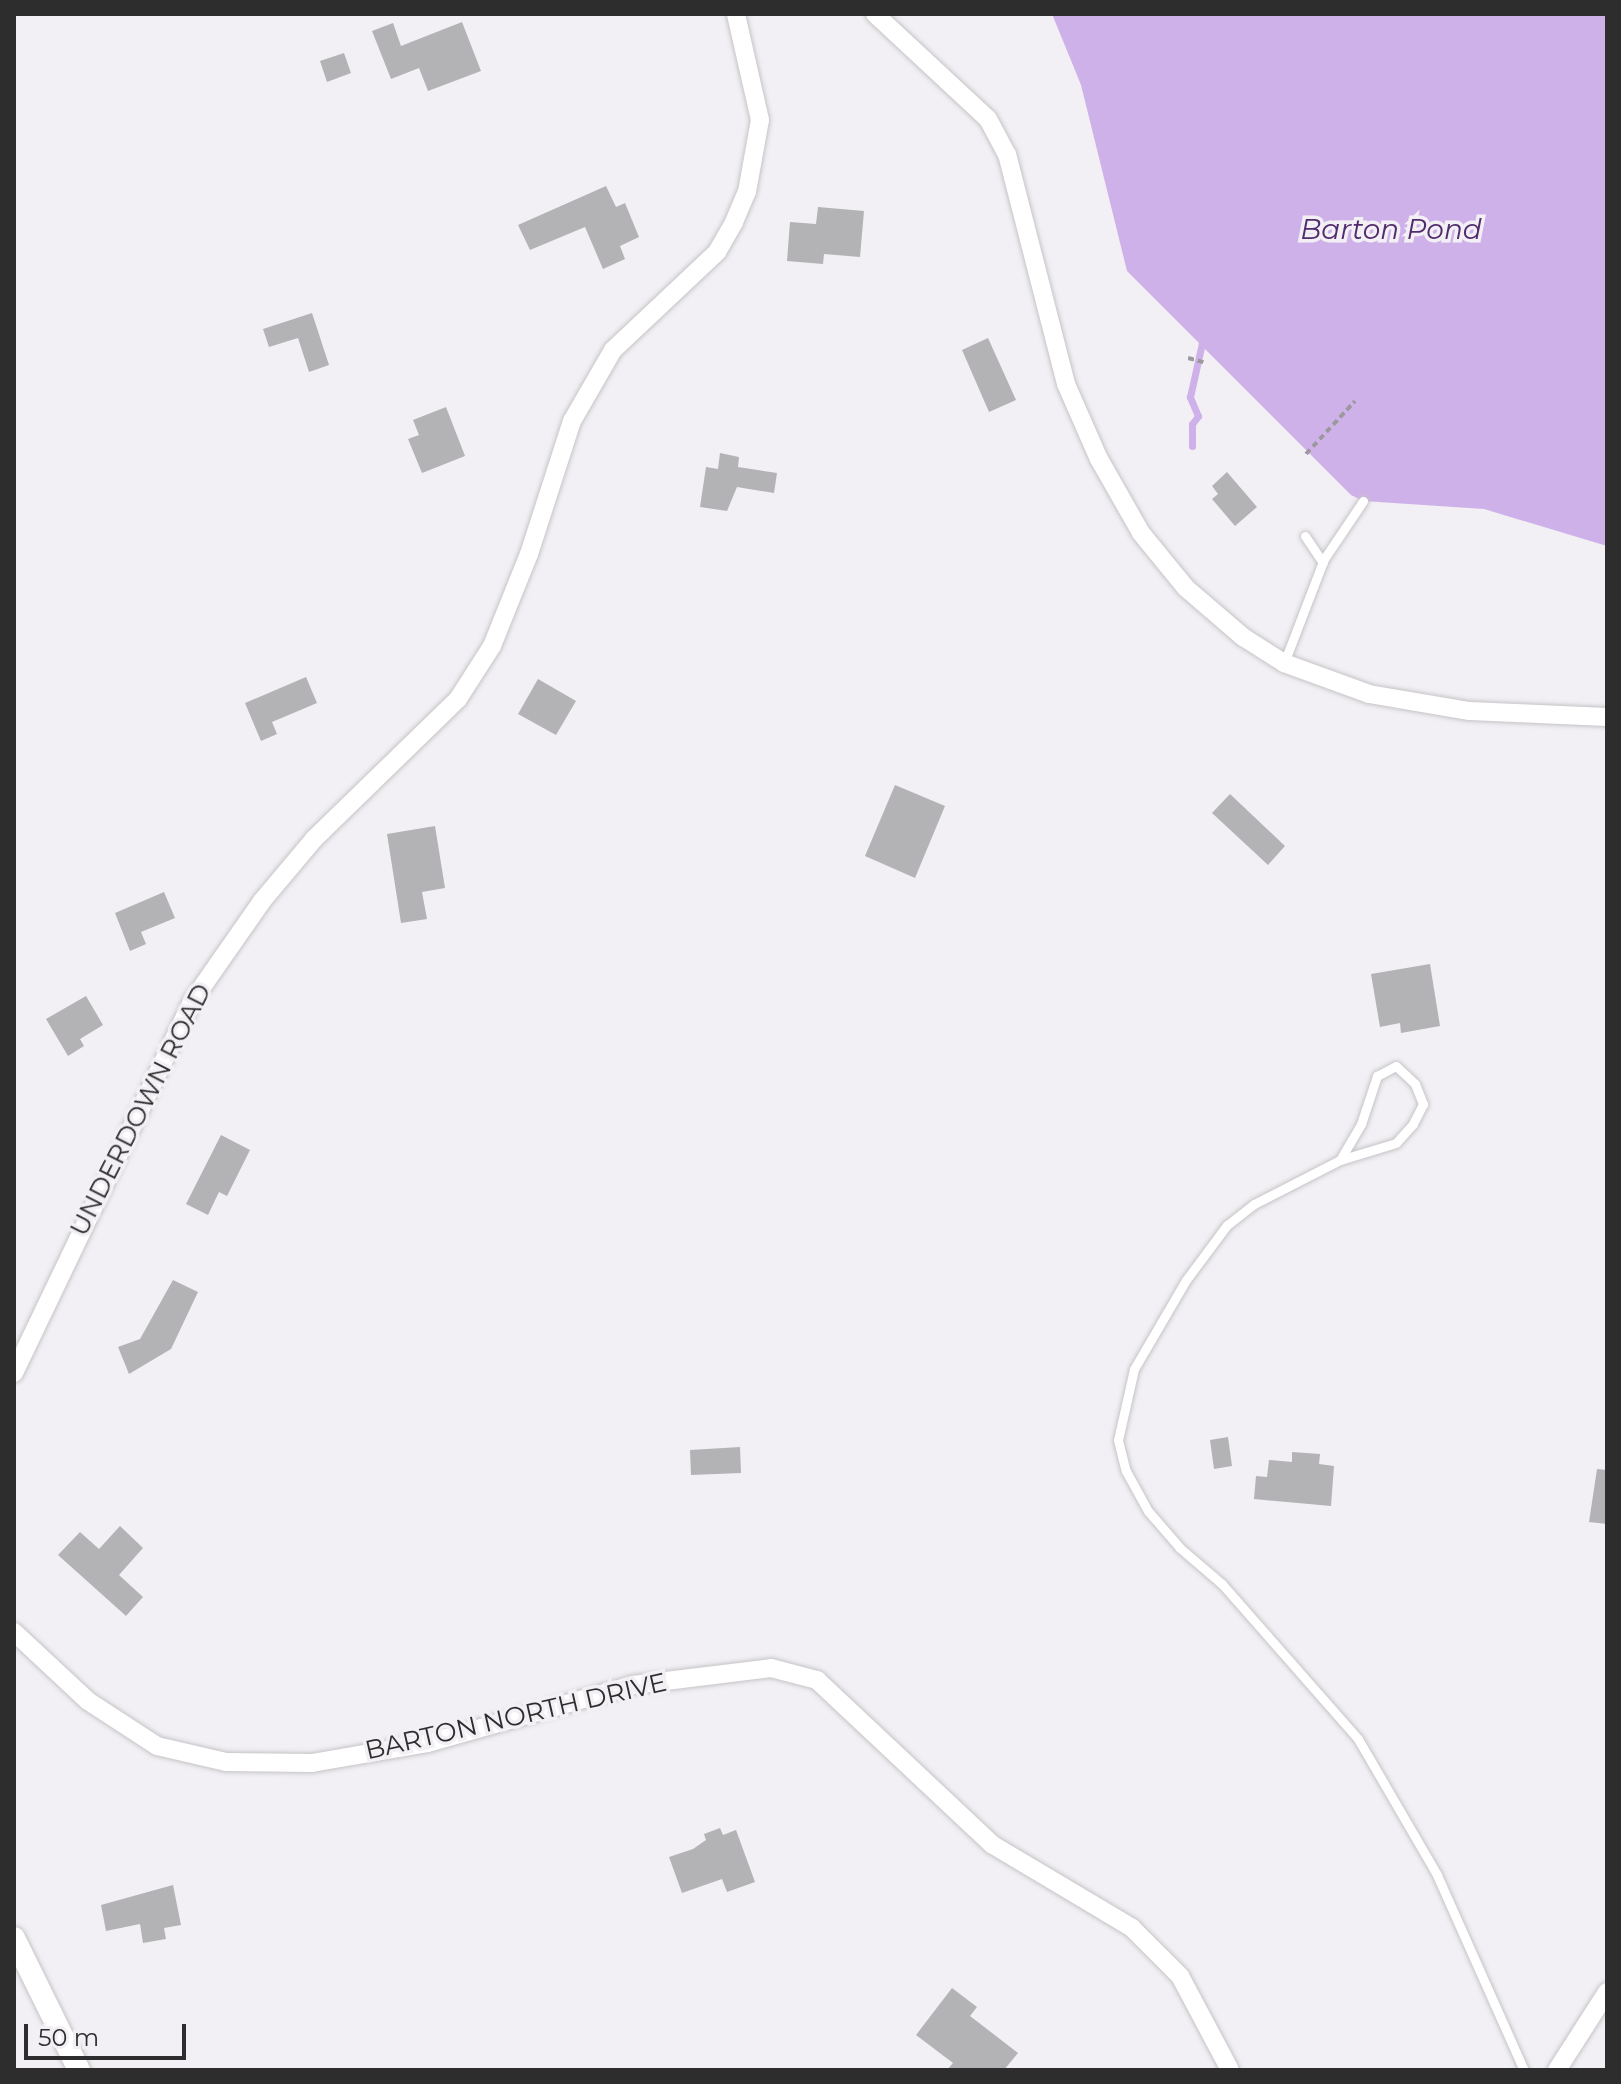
<!DOCTYPE html>
<html>
<head>
<meta charset="utf-8">
<style>
	body { margin:0 }
	#map { position:relative; width:1621px; height:2084px; overflow:hidden; background:#f2f0f4; font-family:Montserrat,sans-serif }
	div>[style] { position:absolute }
	.water>* { inset:0; background:#cfb1ea }
	.stream>* { height:7px; margin:-3.5px; padding:0 3.5px; transform-origin:3.5px; border-radius:3.5px; background:#cfb1ea }
	.building>* { inset:0; background:#b3b2b5 }
	.path>* { height:4px; margin-top:-2px; transform-origin:0; background:repeating-linear-gradient(90deg,#9b999c 0 6px,transparent 0 10px) }
	.roads { filter:drop-shadow(0 0 2px #c6c4c7) drop-shadow(0 0 2px #c6c4c7) }
	.service>* { height:9px; margin:-4.5px; padding:0 4.5px; transform-origin:4.5px; border-radius:4.5px; background:#fff }
	.minor>* { height:18px; margin:-9px; padding:0 9px; transform-origin:9px; border-radius:9px; background:#fff }
	.tertiary>* { height:22px; margin:-11px; padding:0 11px; transform-origin:11px; border-radius:11px; background:#fff }
	span { translate:-50% -50%; white-space:nowrap; text-align:center; line-height:1.15; -webkit-text-stroke:7px #f2f0f4; paint-order:stroke }
	.street-label { font-size:26px; color:#2e2d2e }
	.water-label { font-size:28px; color:#522b6e; font-style:italic }
	.frame { position:absolute; inset:0; border:16px solid #2e2d2e; pointer-events:none }
	.scale { position:absolute; left:24px; top:2024px; width:162px; height:36px; box-sizing:border-box; border:4px solid #2e2d2e; border-top:0; padding-left:10px; font-size:24px; line-height:28px; white-space:nowrap; color:#2e2d2e; -webkit-text-stroke:6px #f2f0f4; paint-order:stroke }
</style>
</head>
<body>
<div id="map">
	<div class="water">
		<i style="clip-path:polygon(1052px 14px,1607px 14px,1607px 546px,1484px 509px,1363px 501px,1351px 495px,1127px 271px,1081px 85px)"></i>
	</div>
	<div class="stream">
		<i style="left:1192px;top:446px;width:22px;rotate:-90deg"></i>
		<i style="left:1192px;top:424px;width:10px;rotate:-53deg"></i>
		<i style="left:1198px;top:416px;width:21px;rotate:-113deg"></i>
		<i style="left:1190px;top:397px;width:65px;rotate:-77.5deg"></i>
	</div>
	<div class="building">
		<i style="clip-path:polygon(462px 22px,481px 71px,428px 91px,419px 68px,391px 79px,372px 31px,393px 23px,401px 46px)"></i>
		<i style="clip-path:polygon(344px 53px,351px 73px,327px 82px,320px 61px)"></i>
		<i style="clip-path:polygon(606px 186px,616px 207px,625px 203px,639px 237px,620px 246px,625px 259px,603px 269px,585px 227px,530px 250px,518px 225px)"></i>
		<i style="clip-path:polygon(818px 207px,864px 211px,860px 257px,824px 254px,823px 264px,787px 261px,790px 222px,816px 224px)"></i>
		<i style="clip-path:polygon(312px 313px,329px 365px,309px 372px,298px 338px,269px 347px,263px 329px)"></i>
		<i style="clip-path:polygon(988px 338px,1016px 400px,989px 412px,962px 350px)"></i>
		<i style="clip-path:polygon(446px 407px,465px 456px,422px 473px,408px 439px,419px 435px,413px 420px)"></i>
		<i style="clip-path:polygon(720px 453px,739px 457px,738px 467px,777px 473px,774px 493px,737px 487px,727px 511px,700px 507px,706px 467px,718px 469px)"></i>
		<i style="clip-path:polygon(1227px 472px,1257px 507px,1235px 526px,1212px 499px,1218px 494px,1212px 486px)"></i>
		<i style="clip-path:polygon(306px 677px,317px 703px,272px 722px,277px 734px,261px 741px,245px 703px)"></i>
		<i style="clip-path:polygon(538px 679px,576px 701px,556px 735px,518px 714px)"></i>
		<i style="clip-path:polygon(895px 785px,945px 806px,915px 878px,865px 856px)"></i>
		<i style="clip-path:polygon(1230px 794px,1285px 846px,1268px 865px,1212px 813px)"></i>
		<i style="clip-path:polygon(435px 826px,445px 888px,422px 892px,427px 919px,401px 923px,387px 834px)"></i>
		<i style="clip-path:polygon(164px 892px,175px 918px,141px 932px,146px 944px,130px 951px,115px 913px)"></i>
		<i style="clip-path:polygon(1430px 964px,1440px 1026px,1401px 1033px,1400px 1023px,1380px 1027px,1371px 974px)"></i>
		<i style="clip-path:polygon(86px 996px,103px 1025px,80px 1039px,84px 1046px,68px 1056px,46px 1019px)"></i>
		<i style="clip-path:polygon(221px 1135px,250px 1150px,227px 1196px,219px 1192px,208px 1215px,186px 1204px)"></i>
		<i style="clip-path:polygon(173px 1280px,198px 1292px,171px 1349px,129px 1374px,118px 1347px,140px 1339px)"></i>
		<i style="clip-path:polygon(1228px 1437px,1232px 1466px,1214px 1469px,1210px 1440px)"></i>
		<i style="clip-path:polygon(740px 1447px,741px 1473px,691px 1475px,690px 1450px)"></i>
		<i style="clip-path:polygon(1292px 1452px,1320px 1454px,1319px 1464px,1334px 1466px,1331px 1506px,1254px 1499px,1256px 1476px,1267px 1477px,1269px 1460px,1292px 1462px)"></i>
		<i style="clip-path:polygon(1597px 1469px,1607px 1470px,1607px 1524px,1589px 1522px)"></i>
		<i style="clip-path:polygon(120px 1526px,143px 1548px,119px 1575px,143px 1597px,126px 1616px,58px 1555px,80px 1532px,99px 1549px)"></i>
		<i style="clip-path:polygon(720px 1828px,723px 1835px,736px 1830px,755px 1882px,727px 1892px,722px 1879px,682px 1893px,669px 1857px,693px 1849px,706px 1840px,704px 1834px)"></i>
		<i style="clip-path:polygon(173px 1885px,181px 1925px,164px 1928px,166px 1939px,143px 1943px,140px 1924px,106px 1931px,101px 1905px)"></i>
		<i style="clip-path:polygon(952px 1988px,977px 2007px,970px 2016px,1018px 2053px,1004px 2070px,947px 2070px,953px 2063px,916px 2035px)"></i>
	</div>
	<div class="path">
		<i style="left:1188px;top:358px;width:16px;rotate:15deg"></i>
		<i style="left:1306px;top:454px;width:72px;rotate:-47.2deg"></i>
	</div>
	<div class="roads">
		<div class="service">
			<i style="left:1305px;top:536px;width:32px;rotate:56deg"></i>
			<i style="left:1284px;top:663px;width:111px;rotate:-69deg"></i>
			<i style="left:1324px;top:559px;width:70px;rotate:-56.1deg"></i>
			<i style="left:1340px;top:1160px;width:42px;rotate:-59.7deg"></i>
			<i style="left:1361px;top:1124px;width:51px;rotate:-71.6deg"></i>
			<i style="left:1377px;top:1076px;width:21px;rotate:-28deg"></i>
			<i style="left:1396px;top:1066px;width:26px;rotate:43deg"></i>
			<i style="left:1415px;top:1084px;width:22px;rotate:68deg"></i>
			<i style="left:1423px;top:1104px;width:22px;rotate:117deg"></i>
			<i style="left:1413px;top:1124px;width:25px;rotate:132deg"></i>
			<i style="left:1396px;top:1143px;width:59px;rotate:163.1deg"></i>
			<i style="left:1340px;top:1160px;width:97px;rotate:152.9deg"></i>
			<i style="left:1254px;top:1204px;width:34px;rotate:142deg"></i>
			<i style="left:1227px;top:1225px;width:69px;rotate:126.7deg"></i>
			<i style="left:1186px;top:1280px;width:103px;rotate:120.3deg"></i>
			<i style="left:1134px;top:1369px;width:73px;rotate:102.7deg"></i>
			<i style="left:1118px;top:1440px;width:32px;rotate:76deg"></i>
			<i style="left:1126px;top:1471px;width:46px;rotate:61.2deg"></i>
			<i style="left:1148px;top:1511px;width:49px;rotate:49.1deg"></i>
			<i style="left:1180px;top:1548px;width:55px;rotate:40.6deg"></i>
			<i style="left:1222px;top:1584px;width:206px;rotate:48.7deg"></i>
			<i style="left:1358px;top:1739px;width:157px;rotate:59.8deg"></i>
			<i style="left:1437px;top:1875px;width:214px;rotate:66deg"></i>
		</div>
		<div class="minor">
			<i style="left:875px;top:14px;width:154px;rotate:42.9deg"></i>
			<i style="left:988px;top:119px;width:40px;rotate:62deg"></i>
			<i style="left:1007px;top:154px;width:237px;rotate:75.6deg"></i>
			<i style="left:1066px;top:384px;width:82px;rotate:66.3deg"></i>
			<i style="left:1099px;top:459px;width:85px;rotate:60.4deg"></i>
			<i style="left:1141px;top:533px;width:71px;rotate:50.7deg"></i>
			<i style="left:1186px;top:588px;width:75px;rotate:40.7deg"></i>
			<i style="left:1243px;top:637px;width:49px;rotate:32.4deg"></i>
			<i style="left:1284px;top:663px;width:90px;rotate:20deg"></i>
			<i style="left:1369px;top:694px;width:102px;rotate:9.6deg"></i>
			<i style="left:1470px;top:711px;width:137px;rotate:2.5deg"></i>
			<i style="left:14px;top:1373px;width:414px;rotate:-64.4deg"></i>
			<i style="left:193px;top:1000px;width:121px;rotate:-55.1deg"></i>
			<i style="left:262px;top:901px;width:81px;rotate:-50deg"></i>
			<i style="left:314px;top:839px;width:201px;rotate:-44.2deg"></i>
			<i style="left:458px;top:699px;width:63px;rotate:-57.3deg"></i>
			<i style="left:492px;top:646px;width:99px;rotate:-68.1deg"></i>
			<i style="left:529px;top:554px;width:140px;rotate:-72.1deg"></i>
			<i style="left:572px;top:421px;width:82px;rotate:-60deg"></i>
			<i style="left:613px;top:350px;width:143px;rotate:-43.3deg"></i>
			<i style="left:717px;top:252px;width:34px;rotate:-60deg"></i>
			<i style="left:734px;top:222px;width:33px;rotate:-67deg"></i>
			<i style="left:747px;top:192px;width:73px;rotate:-79.8deg"></i>
			<i style="left:760px;top:120px;width:109px;rotate:-102.8deg"></i>
			<i style="left:14px;top:1632px;width:101px;rotate:43deg"></i>
			<i style="left:88px;top:1701px;width:82px;rotate:33.1deg"></i>
			<i style="left:157px;top:1746px;width:71px;rotate:13.1deg"></i>
			<i style="left:226px;top:1762px;width:86px;rotate:0.7deg"></i>
			<i style="left:312px;top:1763px;width:118px;rotate:-9.8deg"></i>
			<i style="left:428px;top:1743px;width:213px;rotate:-15.8deg"></i>
			<i style="left:633px;top:1685px;width:139px;rotate:-7deg"></i>
			<i style="left:771px;top:1668px;width:48px;rotate:14.6deg"></i>
			<i style="left:817px;top:1680px;width:241px;rotate:43.2deg"></i>
			<i style="left:993px;top:1845px;width:162px;rotate:30.8deg"></i>
			<i style="left:1132px;top:1928px;width:68px;rotate:45deg"></i>
			<i style="left:1180px;top:1976px;width:106px;rotate:62deg"></i>
			<i style="left:1557px;top:2070px;width:93px;rotate:-57.3deg"></i>
		</div>
		<div class="tertiary">
			<i style="left:14px;top:1938px;width:147px;rotate:63.8deg"></i>
		</div>
	</div>
	<div class="street-label">
		<span style="left:141px;top:1110px;rotate:-63deg">UNDERDOWN ROAD</span>
		<span style="left:516px;top:1717px;rotate:-13deg">BARTON NORTH DRIVE</span>
	</div>
	<div class="water-label">
		<span style="left:1391px;top:229px">Barton Pond</span>
	</div>
	<div class="frame"></div>
	<div class="scale">50 m</div>
</div>
</body>
</html>
